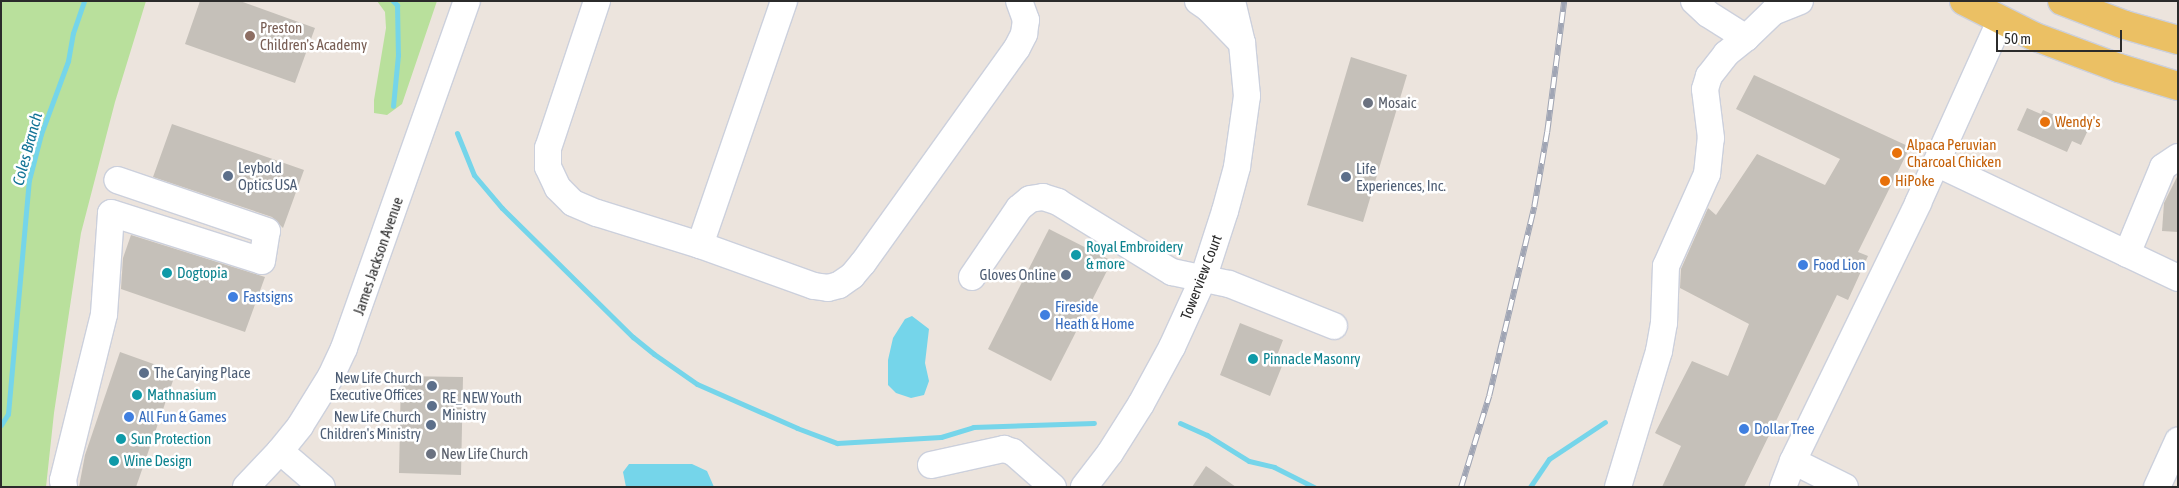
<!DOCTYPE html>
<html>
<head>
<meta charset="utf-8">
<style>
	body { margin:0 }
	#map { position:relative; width:2179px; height:488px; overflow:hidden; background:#ece4dd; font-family:"Asap Condensed",sans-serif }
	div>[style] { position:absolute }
	.green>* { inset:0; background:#b9e09c }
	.water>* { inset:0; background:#75d5ea }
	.stream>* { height:5px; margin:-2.5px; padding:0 2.5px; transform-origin:2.5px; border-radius:2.5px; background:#75d5ea }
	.building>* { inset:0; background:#c5c0b9 }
	.roads { filter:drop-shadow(1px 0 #ccd0dc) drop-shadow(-1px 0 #ccd0dc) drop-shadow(0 1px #ccd0dc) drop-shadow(0 -1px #ccd0dc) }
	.minor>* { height:26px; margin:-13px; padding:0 13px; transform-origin:13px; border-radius:13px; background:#fff }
	.major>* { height:28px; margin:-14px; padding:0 14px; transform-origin:14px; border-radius:14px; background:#ebc064 }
	.rail>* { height:5.5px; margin-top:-2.75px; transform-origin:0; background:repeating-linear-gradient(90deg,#fff 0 11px,#a0a5b4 0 22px); box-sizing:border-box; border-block:1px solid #a0a5b4 }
	.dots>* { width:14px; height:14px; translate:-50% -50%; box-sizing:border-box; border:2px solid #fff; border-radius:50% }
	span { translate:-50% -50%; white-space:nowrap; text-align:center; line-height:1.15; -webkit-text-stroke:5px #fff; paint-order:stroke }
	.education-label { font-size:15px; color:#785e54 }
	.left { translate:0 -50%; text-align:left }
	.worship-label { font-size:15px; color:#5b616d }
	.food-label { font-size:15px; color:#c56008 }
	.service-label { font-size:15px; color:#4e5e75 }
	.right { translate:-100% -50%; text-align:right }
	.culture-label { font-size:15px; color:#0d838f }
	.street-label { font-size:15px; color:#2b2b2b }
	.shop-label { font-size:15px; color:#366cbe }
	.water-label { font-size:16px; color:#137496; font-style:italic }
	.frame { position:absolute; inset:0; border:2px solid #2b2b2b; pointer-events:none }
	.scale { position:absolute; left:1996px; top:30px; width:126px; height:22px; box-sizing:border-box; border:2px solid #2b2b2b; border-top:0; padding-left:6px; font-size:15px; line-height:18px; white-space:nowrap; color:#2b2b2b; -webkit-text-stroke:4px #fff; paint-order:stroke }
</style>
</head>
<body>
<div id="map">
	<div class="green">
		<div style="clip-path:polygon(1px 1px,146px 1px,115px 102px,81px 233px,54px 413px,46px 487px,1px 487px)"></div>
		<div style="clip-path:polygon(377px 1px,437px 1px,402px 104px,387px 115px,374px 113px,374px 100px,386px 28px,385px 12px)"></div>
	</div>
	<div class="water">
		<div style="clip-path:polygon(912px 316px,929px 329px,925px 363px,929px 381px,924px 395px,911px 398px,896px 393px,888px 385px,888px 360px,893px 338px,905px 319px)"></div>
		<div style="clip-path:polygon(629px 464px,692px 464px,707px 471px,714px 487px,626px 487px,623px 472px)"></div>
	</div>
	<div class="stream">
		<div style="left:393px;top:1px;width:6px;rotate:45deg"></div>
		<div style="left:397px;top:5px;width:50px;rotate:88.9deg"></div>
		<div style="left:398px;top:55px;width:51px;rotate:95.6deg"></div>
		<div style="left:457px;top:133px;width:45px;rotate:68deg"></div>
		<div style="left:474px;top:175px;width:43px;rotate:49.7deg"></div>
		<div style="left:502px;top:208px;width:184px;rotate:44.6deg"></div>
		<div style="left:633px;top:337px;width:27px;rotate:39deg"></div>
		<div style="left:654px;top:354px;width:52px;rotate:34.9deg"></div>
		<div style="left:697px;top:384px;width:109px;rotate:23.7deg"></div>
		<div style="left:797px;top:428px;width:43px;rotate:20.6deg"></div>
		<div style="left:837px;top:443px;width:104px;rotate:-3.3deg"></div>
		<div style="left:941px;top:437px;width:34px;rotate:-17deg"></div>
		<div style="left:973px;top:427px;width:121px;rotate:-1.9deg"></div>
		<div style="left:1180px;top:423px;width:30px;rotate:24deg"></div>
		<div style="left:1207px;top:435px;width:49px;rotate:31.8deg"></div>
		<div style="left:1249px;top:461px;width:26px;rotate:13deg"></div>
		<div style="left:1274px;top:467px;width:45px;rotate:26.6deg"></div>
		<div style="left:1px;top:425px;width:13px;rotate:-58deg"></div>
		<div style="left:8px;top:414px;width:235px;rotate:-84.9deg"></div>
		<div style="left:29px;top:180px;width:48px;rotate:-75.4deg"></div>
		<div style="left:41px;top:134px;width:78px;rotate:-69.7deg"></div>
		<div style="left:68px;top:61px;width:28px;rotate:-80deg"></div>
		<div style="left:73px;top:33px;width:34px;rotate:-71deg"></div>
		<div style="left:1530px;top:487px;width:34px;rotate:-56deg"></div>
		<div style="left:1549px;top:459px;width:67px;rotate:-33.5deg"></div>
	</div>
	<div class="building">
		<div style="clip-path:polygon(200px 1px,240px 1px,315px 28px,295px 83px,185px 44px)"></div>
		<div style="clip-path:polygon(1351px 57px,1407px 75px,1363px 222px,1307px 205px)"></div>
		<div style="clip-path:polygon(1754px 75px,1910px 147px,1858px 252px,1868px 256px,1848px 300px,1837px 295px,1744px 487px,1662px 487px,1681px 446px,1655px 433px,1692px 361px,1728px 376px,1749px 324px,1680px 288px,1681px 269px,1708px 208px,1716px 215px,1757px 154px,1825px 185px,1840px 159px,1736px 109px)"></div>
		<div style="clip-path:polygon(2027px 108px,2041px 114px,2043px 110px,2088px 130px,2081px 145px,2072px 141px,2067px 152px,2017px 130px)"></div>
		<div style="clip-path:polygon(172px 124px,304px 170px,283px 228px,272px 217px,153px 177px)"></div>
		<div style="clip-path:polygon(2178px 175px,2178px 232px,2162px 231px,2164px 203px)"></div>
		<div style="clip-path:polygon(1049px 229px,1112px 261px,1051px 381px,988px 349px)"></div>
		<div style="clip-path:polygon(131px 235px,265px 277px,245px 332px,121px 289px,123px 258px)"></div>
		<div style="clip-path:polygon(1240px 323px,1283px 340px,1276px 358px,1284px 361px,1270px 396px,1220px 375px)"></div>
		<div style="clip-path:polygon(120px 352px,176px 372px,136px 487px,79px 487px,85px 455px)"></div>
		<div style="clip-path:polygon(401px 376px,463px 377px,461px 475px,399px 473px)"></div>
		<div style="clip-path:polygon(1206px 466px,1236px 487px,1192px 487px)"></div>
	</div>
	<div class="roads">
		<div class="minor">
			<div style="left:597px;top:1px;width:155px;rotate:108.4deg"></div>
			<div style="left:548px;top:148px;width:19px;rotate:90deg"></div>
			<div style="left:548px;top:167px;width:23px;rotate:65deg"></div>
			<div style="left:558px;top:188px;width:21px;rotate:45deg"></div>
			<div style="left:573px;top:203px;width:26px;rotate:23deg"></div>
			<div style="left:597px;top:213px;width:108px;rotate:17.3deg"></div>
			<div style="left:700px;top:245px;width:121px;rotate:19.8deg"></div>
			<div style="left:814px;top:286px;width:14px;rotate:8deg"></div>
			<div style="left:828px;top:288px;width:11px;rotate:-15deg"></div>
			<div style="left:839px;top:285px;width:16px;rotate:-35deg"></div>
			<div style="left:852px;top:276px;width:17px;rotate:-50deg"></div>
			<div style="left:863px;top:263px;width:264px;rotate:-54.4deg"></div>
			<div style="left:1017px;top:48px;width:16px;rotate:-63deg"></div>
			<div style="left:1024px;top:34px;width:14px;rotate:-82deg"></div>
			<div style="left:1026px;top:20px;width:20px;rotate:-110deg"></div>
			<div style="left:1198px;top:1px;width:12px;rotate:35deg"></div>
			<div style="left:1208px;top:8px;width:49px;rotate:45.8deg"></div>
			<div style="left:1694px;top:1px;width:19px;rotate:43deg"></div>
			<div style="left:1708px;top:14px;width:45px;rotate:32.3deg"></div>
			<div style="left:1936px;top:163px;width:268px;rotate:25.4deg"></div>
			<div style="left:700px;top:245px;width:258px;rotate:-71deg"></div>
			<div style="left:2127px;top:254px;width:94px;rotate:-67.5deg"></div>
			<div style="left:2163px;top:167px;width:18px;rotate:-34deg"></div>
			<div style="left:972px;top:277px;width:83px;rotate:-55.7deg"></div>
			<div style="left:1019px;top:208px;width:14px;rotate:-39deg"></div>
			<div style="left:1030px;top:199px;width:13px;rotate:-9deg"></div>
			<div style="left:1043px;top:197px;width:16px;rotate:18deg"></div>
			<div style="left:1058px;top:202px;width:134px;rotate:31.6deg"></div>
			<div style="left:1172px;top:272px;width:58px;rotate:11.9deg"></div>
			<div style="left:1229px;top:284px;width:113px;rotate:21.8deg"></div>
			<div style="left:280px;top:451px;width:55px;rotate:40.6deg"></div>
			<div style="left:1793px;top:461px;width:58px;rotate:26.6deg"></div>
			<div style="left:931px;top:465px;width:75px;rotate:-12.4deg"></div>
			<div style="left:1004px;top:449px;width:9px;rotate:18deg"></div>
			<div style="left:1013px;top:452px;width:53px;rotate:41.2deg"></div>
			<div style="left:64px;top:487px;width:7px;rotate:-98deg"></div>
			<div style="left:63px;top:480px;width:171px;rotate:-76.1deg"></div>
			<div style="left:104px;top:314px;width:101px;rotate:-86deg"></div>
			<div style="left:111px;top:213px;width:158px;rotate:17.6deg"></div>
			<div style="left:262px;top:261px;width:30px;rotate:-81deg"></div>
			<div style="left:267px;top:231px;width:158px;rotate:-161.2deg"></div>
			<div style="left:246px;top:487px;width:50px;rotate:-46.6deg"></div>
			<div style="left:280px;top:451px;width:32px;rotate:-51deg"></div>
			<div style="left:300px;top:426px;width:59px;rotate:-58.2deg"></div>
			<div style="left:331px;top:376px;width:31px;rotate:-65deg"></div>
			<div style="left:344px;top:348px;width:368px;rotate:-70.5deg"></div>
			<div style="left:1084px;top:487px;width:43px;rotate:-52.6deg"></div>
			<div style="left:1110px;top:453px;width:58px;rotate:-57.7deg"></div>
			<div style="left:1141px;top:404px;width:65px;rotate:-61.5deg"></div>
			<div style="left:1172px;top:347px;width:75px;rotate:-65.5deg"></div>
			<div style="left:1203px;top:279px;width:71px;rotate:-72.1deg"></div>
			<div style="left:1225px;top:211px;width:46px;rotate:-74.7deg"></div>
			<div style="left:1237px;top:167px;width:72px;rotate:-82deg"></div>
			<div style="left:1247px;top:96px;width:53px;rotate:-95.4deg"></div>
			<div style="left:1242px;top:43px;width:43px;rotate:-103.4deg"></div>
			<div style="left:1618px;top:487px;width:142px;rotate:-73.2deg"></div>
			<div style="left:1659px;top:351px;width:28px;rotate:-80deg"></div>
			<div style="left:1664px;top:323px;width:57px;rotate:-88deg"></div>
			<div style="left:1666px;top:266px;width:101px;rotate:-66deg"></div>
			<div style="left:1707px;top:174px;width:36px;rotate:-84deg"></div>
			<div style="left:1711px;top:138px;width:49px;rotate:-97deg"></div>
			<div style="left:1705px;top:89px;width:14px;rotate:-73deg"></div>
			<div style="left:1709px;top:76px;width:28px;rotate:-52deg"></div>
			<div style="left:1726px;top:54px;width:26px;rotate:-39deg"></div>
			<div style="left:1746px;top:38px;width:37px;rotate:-44deg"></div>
			<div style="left:1773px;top:12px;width:29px;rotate:-22deg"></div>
			<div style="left:1783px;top:487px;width:28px;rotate:-69deg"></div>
			<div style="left:1793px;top:461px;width:287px;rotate:-64.1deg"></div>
			<div style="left:1918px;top:203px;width:200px;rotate:-65.7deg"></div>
			<div style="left:2157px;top:487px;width:51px;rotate:-65.5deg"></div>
		</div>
		<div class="major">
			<div style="left:1964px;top:1px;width:77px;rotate:26.9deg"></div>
			<div style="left:2033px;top:36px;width:92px;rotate:20.4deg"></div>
			<div style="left:2119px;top:68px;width:62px;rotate:17deg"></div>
			<div style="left:2062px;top:1px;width:67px;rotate:20.9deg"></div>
			<div style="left:2125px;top:25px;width:55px;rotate:15.8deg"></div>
		</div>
	</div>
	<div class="rail">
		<div style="left:1461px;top:487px;width:95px;rotate:-72.9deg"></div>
		<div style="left:1489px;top:396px;width:194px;rotate:-76.6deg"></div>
		<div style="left:1534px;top:207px;width:76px;rotate:-80.2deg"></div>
		<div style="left:1547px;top:132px;width:132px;rotate:-82.6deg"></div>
	</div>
	<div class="dots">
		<div style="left:250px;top:36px;background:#8d6e63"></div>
		<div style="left:1368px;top:103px;background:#6b7280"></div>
		<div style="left:2045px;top:122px;background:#e8710a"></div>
		<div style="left:1897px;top:153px;background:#e8710a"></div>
		<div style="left:228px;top:176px;background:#5c6f8a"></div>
		<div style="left:1346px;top:177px;background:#5c6f8a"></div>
		<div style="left:1885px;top:181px;background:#e8710a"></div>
		<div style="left:1076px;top:255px;background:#0f9aa8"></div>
		<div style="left:1803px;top:265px;background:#3f7fe0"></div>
		<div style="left:167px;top:273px;background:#0f9aa8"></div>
		<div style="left:1066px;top:275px;background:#5c6f8a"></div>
		<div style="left:233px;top:297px;background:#3f7fe0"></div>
		<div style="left:1045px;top:315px;background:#3f7fe0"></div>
		<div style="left:1253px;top:359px;background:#0f9aa8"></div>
		<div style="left:144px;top:373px;background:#5c6f8a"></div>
		<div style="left:432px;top:386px;background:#5c6f8a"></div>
		<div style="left:137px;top:395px;background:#0f9aa8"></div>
		<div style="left:432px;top:406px;background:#5c6f8a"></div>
		<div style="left:129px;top:417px;background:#3f7fe0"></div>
		<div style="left:431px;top:425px;background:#5c6f8a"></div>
		<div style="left:1744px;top:429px;background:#3f7fe0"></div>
		<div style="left:121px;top:439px;background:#0f9aa8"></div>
		<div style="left:431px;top:454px;background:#6b7280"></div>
		<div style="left:114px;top:461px;background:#0f9aa8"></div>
	</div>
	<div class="education-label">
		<span class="left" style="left:260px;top:36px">Preston<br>Children's Academy</span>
	</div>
	<div class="worship-label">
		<span class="left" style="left:1378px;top:103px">Mosaic</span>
		<span class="left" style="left:441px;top:454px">New Life Church</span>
	</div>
	<div class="food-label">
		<span class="left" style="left:2055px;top:122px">Wendy's</span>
		<span class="left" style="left:1907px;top:153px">Alpaca Peruvian<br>Charcoal Chicken</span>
		<span class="left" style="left:1895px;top:181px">HiPoke</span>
	</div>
	<div class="service-label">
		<span class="left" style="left:238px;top:176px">Leybold<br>Optics USA</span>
		<span class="left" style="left:1356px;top:177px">Life<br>Experiences, Inc.</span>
		<span class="right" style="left:1056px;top:275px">Gloves Online</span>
		<span class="left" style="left:154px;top:373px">The Carying Place</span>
		<span class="right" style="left:422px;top:386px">New Life Church<br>Executive Offices</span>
		<span class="left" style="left:442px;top:406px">RE_NEW Youth<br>Ministry</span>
		<span class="right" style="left:421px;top:425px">New Life Church<br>Children's Ministry</span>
	</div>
	<div class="culture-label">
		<span class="left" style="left:1086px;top:255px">Royal Embroidery<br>&amp; more</span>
		<span class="left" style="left:177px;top:273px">Dogtopia</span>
		<span class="left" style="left:1263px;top:359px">Pinnacle Masonry</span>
		<span class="left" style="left:147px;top:395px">Mathnasium</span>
		<span class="left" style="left:131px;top:439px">Sun Protection</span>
		<span class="left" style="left:124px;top:461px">Wine Design</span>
	</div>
	<div class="street-label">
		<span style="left:378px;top:256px;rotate:-71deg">James Jackson Avenue</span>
		<span style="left:1201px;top:277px;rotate:-69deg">Towerview Court</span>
	</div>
	<div class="shop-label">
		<span class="left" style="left:1813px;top:265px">Food Lion</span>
		<span class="left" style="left:243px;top:297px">Fastsigns</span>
		<span class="left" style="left:1055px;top:315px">Fireside<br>Heath &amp; Home</span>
		<span class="left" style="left:139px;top:417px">All Fun &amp; Games</span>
		<span class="left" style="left:1754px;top:429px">Dollar Tree</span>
	</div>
	<div class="water-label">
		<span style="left:27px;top:149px;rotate:-75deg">Coles Branch</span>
	</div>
	<div class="frame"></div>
	<div class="scale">50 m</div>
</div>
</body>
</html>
